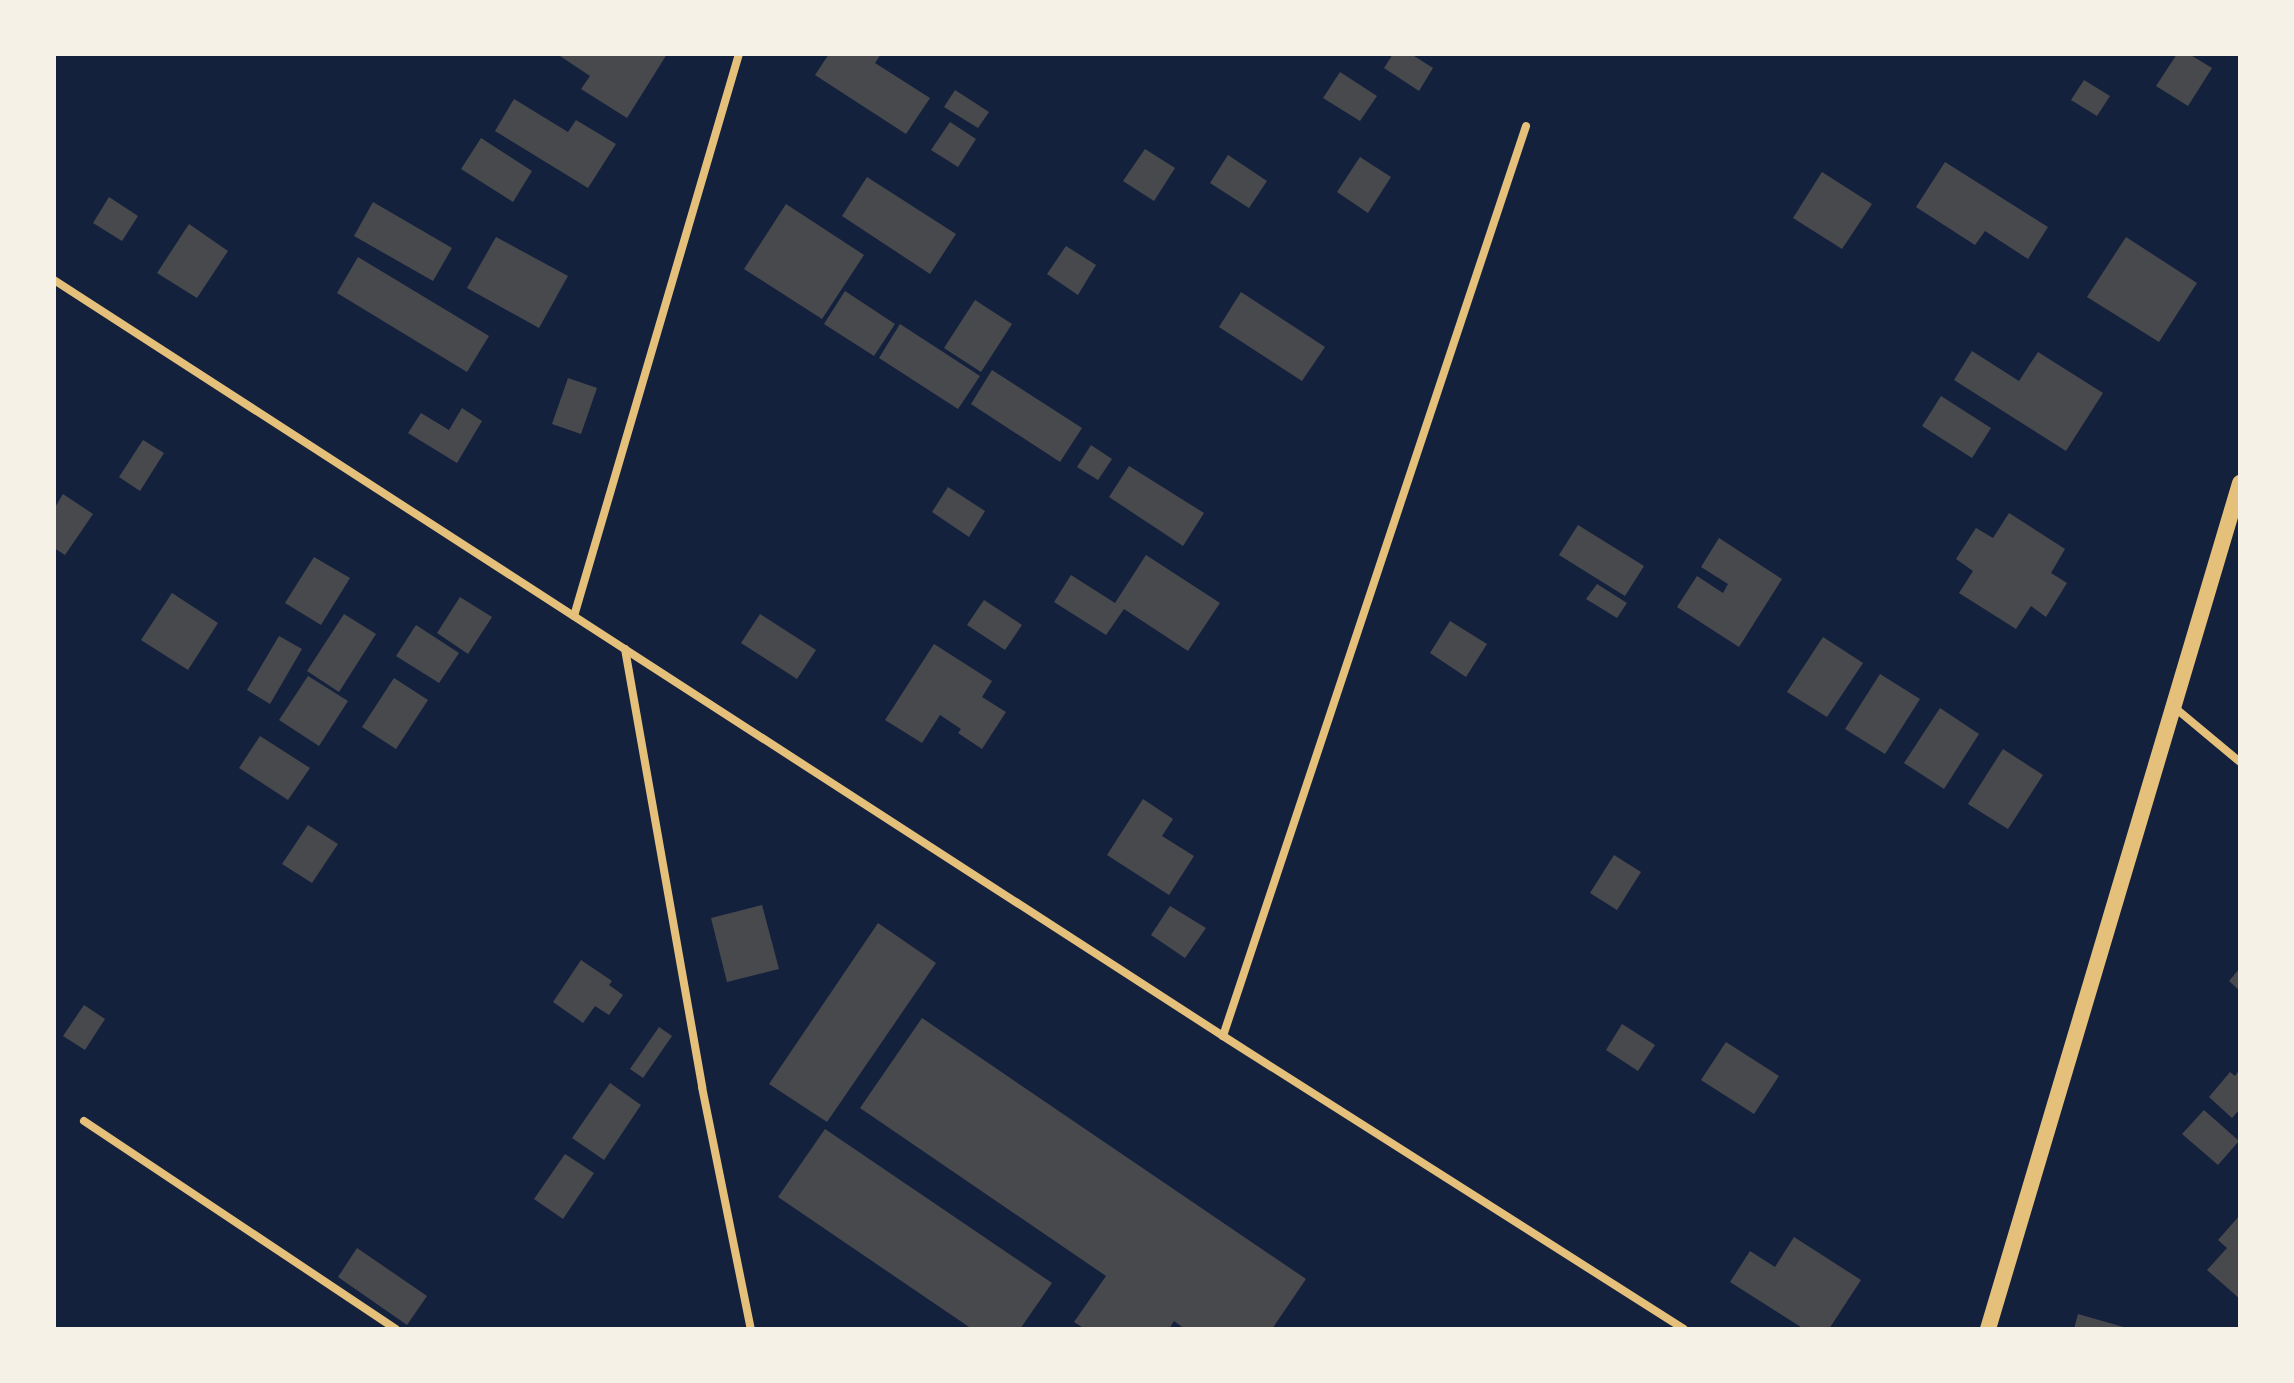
<!DOCTYPE html>
<html>
<head>
<meta charset="utf-8">
<style>
	body { margin:0 }
	#map { position:relative; width:2294px; height:1383px; overflow:hidden; background:#14213d; font-family:Mulish,sans-serif }
	div>[style] { position:absolute }
	.building>* { inset:0; background:#48494c }
	.minor>* { height:8px; margin:-4px; padding:0 4px; transform-origin:4px; border-radius:4px; background:#e5c07b }
	.secondary>* { height:16px; margin:-8px; padding:0 8px; transform-origin:8px; border-radius:8px; background:#e5c07b }
	span { translate:-50% -50%; white-space:nowrap; text-align:center; line-height:1.15; -webkit-text-stroke:6px #f6f1e7; paint-order:stroke }
	.frame { position:absolute; inset:0; border:56px solid #f6f1e7; pointer-events:none }
</style>
</head>
<body>
<div id="map">
	<div class="building">
		<div style="clip-path:polygon(557px 54px,667px 54px,627px 118px,581px 89px,590px 76px)"></div>
		<div style="clip-path:polygon(829px 54px,881px 54px,875px 63px,930px 98px,906px 134px,815px 75px)"></div>
		<div style="clip-path:polygon(1393px 54px,1411px 54px,1433px 68px,1419px 91px,1384px 68px)"></div>
		<div style="clip-path:polygon(2177px 54px,2189px 54px,2212px 68px,2188px 106px,2156px 86px)"></div>
		<div style="clip-path:polygon(1340px 72px,1377px 96px,1360px 121px,1323px 98px)"></div>
		<div style="clip-path:polygon(2084px 80px,2110px 96px,2097px 116px,2071px 100px)"></div>
		<div style="clip-path:polygon(955px 90px,989px 112px,978px 128px,944px 107px)"></div>
		<div style="clip-path:polygon(514px 99px,568px 132px,576px 120px,616px 144px,588px 188px,495px 131px)"></div>
		<div style="clip-path:polygon(950px 122px,976px 139px,958px 167px,931px 150px)"></div>
		<div style="clip-path:polygon(481px 138px,532px 171px,513px 202px,461px 169px)"></div>
		<div style="clip-path:polygon(1145px 149px,1175px 168px,1154px 201px,1123px 181px)"></div>
		<div style="clip-path:polygon(1228px 155px,1267px 181px,1249px 208px,1210px 183px)"></div>
		<div style="clip-path:polygon(1360px 157px,1391px 177px,1368px 213px,1337px 192px)"></div>
		<div style="clip-path:polygon(1945px 162px,2048px 227px,2028px 259px,1985px 231px,1975px 245px,1916px 207px)"></div>
		<div style="clip-path:polygon(1822px 172px,1872px 204px,1842px 249px,1793px 218px)"></div>
		<div style="clip-path:polygon(867px 177px,956px 234px,930px 274px,842px 216px)"></div>
		<div style="clip-path:polygon(109px 197px,138px 216px,122px 241px,93px 223px)"></div>
		<div style="clip-path:polygon(373px 202px,452px 248px,433px 281px,354px 236px)"></div>
		<div style="clip-path:polygon(786px 204px,864px 255px,822px 319px,744px 269px)"></div>
		<div style="clip-path:polygon(189px 224px,228px 251px,197px 298px,157px 273px)"></div>
		<div style="clip-path:polygon(496px 237px,568px 276px,539px 328px,467px 288px)"></div>
		<div style="clip-path:polygon(2126px 237px,2197px 283px,2159px 342px,2087px 297px)"></div>
		<div style="clip-path:polygon(1066px 246px,1096px 265px,1078px 295px,1047px 274px)"></div>
		<div style="clip-path:polygon(358px 257px,489px 336px,467px 372px,337px 293px)"></div>
		<div style="clip-path:polygon(845px 291px,895px 324px,874px 356px,824px 324px)"></div>
		<div style="clip-path:polygon(1241px 292px,1325px 347px,1302px 381px,1219px 327px)"></div>
		<div style="clip-path:polygon(975px 300px,1012px 324px,981px 372px,944px 348px)"></div>
		<div style="clip-path:polygon(900px 324px,980px 376px,958px 409px,879px 358px)"></div>
		<div style="clip-path:polygon(1972px 351px,2019px 381px,2038px 352px,2103px 393px,2066px 451px,1954px 380px)"></div>
		<div style="clip-path:polygon(992px 370px,1082px 428px,1060px 462px,971px 404px)"></div>
		<div style="clip-path:polygon(568px 378px,597px 388px,581px 434px,552px 424px)"></div>
		<div style="clip-path:polygon(1941px 396px,1991px 428px,1972px 458px,1922px 426px)"></div>
		<div style="clip-path:polygon(462px 408px,482px 421px,457px 463px,408px 433px,421px 413px,449px 430px)"></div>
		<div style="clip-path:polygon(143px 440px,164px 453px,140px 491px,119px 477px)"></div>
		<div style="clip-path:polygon(1091px 445px,1112px 459px,1098px 480px,1077px 467px)"></div>
		<div style="clip-path:polygon(1129px 466px,1204px 513px,1183px 546px,1109px 497px)"></div>
		<div style="clip-path:polygon(948px 487px,985px 511px,969px 537px,932px 512px)"></div>
		<div style="clip-path:polygon(63px 494px,93px 514px,65px 555px,54px 548px,54px 509px)"></div>
		<div style="clip-path:polygon(2009px 513px,2065px 549px,2051px 573px,2067px 583px,2046px 617px,2031px 606px,2016px 629px,1959px 593px,1973px 571px,1956px 559px,1976px 528px,1993px 538px)"></div>
		<div style="clip-path:polygon(1578px 525px,1644px 566px,1625px 596px,1559px 555px)"></div>
		<div style="clip-path:polygon(1719px 538px,1782px 579px,1739px 647px,1677px 607px,1697px 576px,1723px 593px,1728px 584px,1701px 567px)"></div>
		<div style="clip-path:polygon(1146px 555px,1220px 603px,1188px 651px,1124px 609px,1106px 635px,1054px 602px,1071px 575px,1115px 603px)"></div>
		<div style="clip-path:polygon(314px 557px,350px 578px,321px 625px,285px 603px)"></div>
		<div style="clip-path:polygon(1597px 584px,1627px 603px,1617px 618px,1586px 599px)"></div>
		<div style="clip-path:polygon(172px 593px,218px 623px,188px 670px,141px 640px)"></div>
		<div style="clip-path:polygon(460px 597px,492px 617px,468px 654px,437px 633px)"></div>
		<div style="clip-path:polygon(984px 600px,1022px 625px,1005px 650px,967px 625px)"></div>
		<div style="clip-path:polygon(344px 614px,376px 634px,339px 692px,307px 671px)"></div>
		<div style="clip-path:polygon(760px 614px,816px 650px,797px 679px,741px 643px)"></div>
		<div style="clip-path:polygon(1450px 621px,1487px 644px,1466px 677px,1430px 653px)"></div>
		<div style="clip-path:polygon(416px 625px,459px 653px,439px 683px,396px 656px)"></div>
		<div style="clip-path:polygon(279px 636px,302px 649px,270px 704px,247px 690px)"></div>
		<div style="clip-path:polygon(1823px 637px,1863px 663px,1827px 717px,1787px 692px)"></div>
		<div style="clip-path:polygon(934px 644px,992px 681px,982px 697px,1006px 712px,982px 749px,958px 733px,961px 729px,940px 715px,922px 743px,885px 720px)"></div>
		<div style="clip-path:polygon(1880px 674px,1920px 699px,1885px 754px,1845px 729px)"></div>
		<div style="clip-path:polygon(308px 676px,348px 701px,319px 746px,279px 720px)"></div>
		<div style="clip-path:polygon(394px 678px,428px 700px,396px 749px,362px 727px)"></div>
		<div style="clip-path:polygon(1940px 708px,1979px 734px,1944px 789px,1904px 763px)"></div>
		<div style="clip-path:polygon(260px 736px,310px 768px,288px 800px,239px 768px)"></div>
		<div style="clip-path:polygon(2003px 749px,2043px 775px,2008px 829px,1968px 804px)"></div>
		<div style="clip-path:polygon(1143px 799px,1173px 819px,1162px 836px,1194px 856px,1169px 895px,1107px 855px)"></div>
		<div style="clip-path:polygon(308px 825px,338px 844px,312px 883px,282px 864px)"></div>
		<div style="clip-path:polygon(1614px 855px,1641px 872px,1617px 910px,1590px 893px)"></div>
		<div style="clip-path:polygon(762px 905px,779px 969px,727px 982px,711px 918px)"></div>
		<div style="clip-path:polygon(1170px 906px,1206px 928px,1185px 958px,1151px 935px)"></div>
		<div style="clip-path:polygon(878px 923px,936px 963px,827px 1122px,769px 1084px)"></div>
		<div style="clip-path:polygon(581px 960px,612px 981px,609px 985px,623px 995px,609px 1015px,595px 1006px,583px 1023px,553px 1002px)"></div>
		<div style="clip-path:polygon(2240px 968px,2240px 991px,2229px 981px)"></div>
		<div style="clip-path:polygon(84px 1005px,105px 1019px,85px 1050px,63px 1036px)"></div>
		<div style="clip-path:polygon(922px 1018px,1306px 1279px,1272px 1329px,1185px 1329px,1174px 1321px,1169px 1329px,1085px 1329px,1074px 1322px,1106px 1276px,860px 1108px)"></div>
		<div style="clip-path:polygon(1622px 1024px,1655px 1045px,1638px 1071px,1606px 1050px)"></div>
		<div style="clip-path:polygon(659px 1027px,672px 1036px,643px 1078px,630px 1069px)"></div>
		<div style="clip-path:polygon(1726px 1042px,1779px 1076px,1754px 1114px,1701px 1080px)"></div>
		<div style="clip-path:polygon(2240px 1069px,2240px 1109px,2232px 1118px,2209px 1097px,2230px 1072px,2235px 1076px)"></div>
		<div style="clip-path:polygon(610px 1083px,641px 1105px,604px 1160px,572px 1138px)"></div>
		<div style="clip-path:polygon(2204px 1110px,2239px 1141px,2218px 1165px,2182px 1134px)"></div>
		<div style="clip-path:polygon(825px 1129px,1052px 1283px,1020px 1329px,972px 1329px,778px 1197px)"></div>
		<div style="clip-path:polygon(565px 1154px,594px 1173px,563px 1219px,534px 1199px)"></div>
		<div style="clip-path:polygon(2240px 1215px,2240px 1299px,2207px 1270px,2227px 1248px,2218px 1240px)"></div>
		<div style="clip-path:polygon(1794px 1237px,1861px 1280px,1829px 1329px,1804px 1329px,1730px 1282px,1750px 1251px,1775px 1267px)"></div>
		<div style="clip-path:polygon(357px 1248px,427px 1296px,407px 1325px,338px 1277px)"></div>
		<div style="clip-path:polygon(2078px 1314px,2127px 1328px,2127px 1329px,2074px 1329px)"></div>
	</div>
	<div class="minor">
		<div style="left:54px;top:280px;width:1392px;rotate:32.89deg"></div>
		<div style="left:1223px;top:1036px;width:546px;rotate:32.44deg"></div>
		<div style="left:574px;top:616px;width:586px;rotate:-73.64deg"></div>
		<div style="left:625px;top:649px;width:445px;rotate:80deg"></div>
		<div style="left:702px;top:1087px;width:247px;rotate:78.6deg"></div>
		<div style="left:2174px;top:707px;width:86px;rotate:39.8deg"></div>
		<div style="left:1223px;top:1036px;width:959px;rotate:-71.58deg"></div>
		<div style="left:84px;top:1121px;width:375px;rotate:33.7deg"></div>
	</div>
	<div class="secondary">
		<div style="left:1988px;top:1329px;width:883px;rotate:-73.41deg"></div>
	</div>
	<div class="frame"></div>
</div>
</body>
</html>
